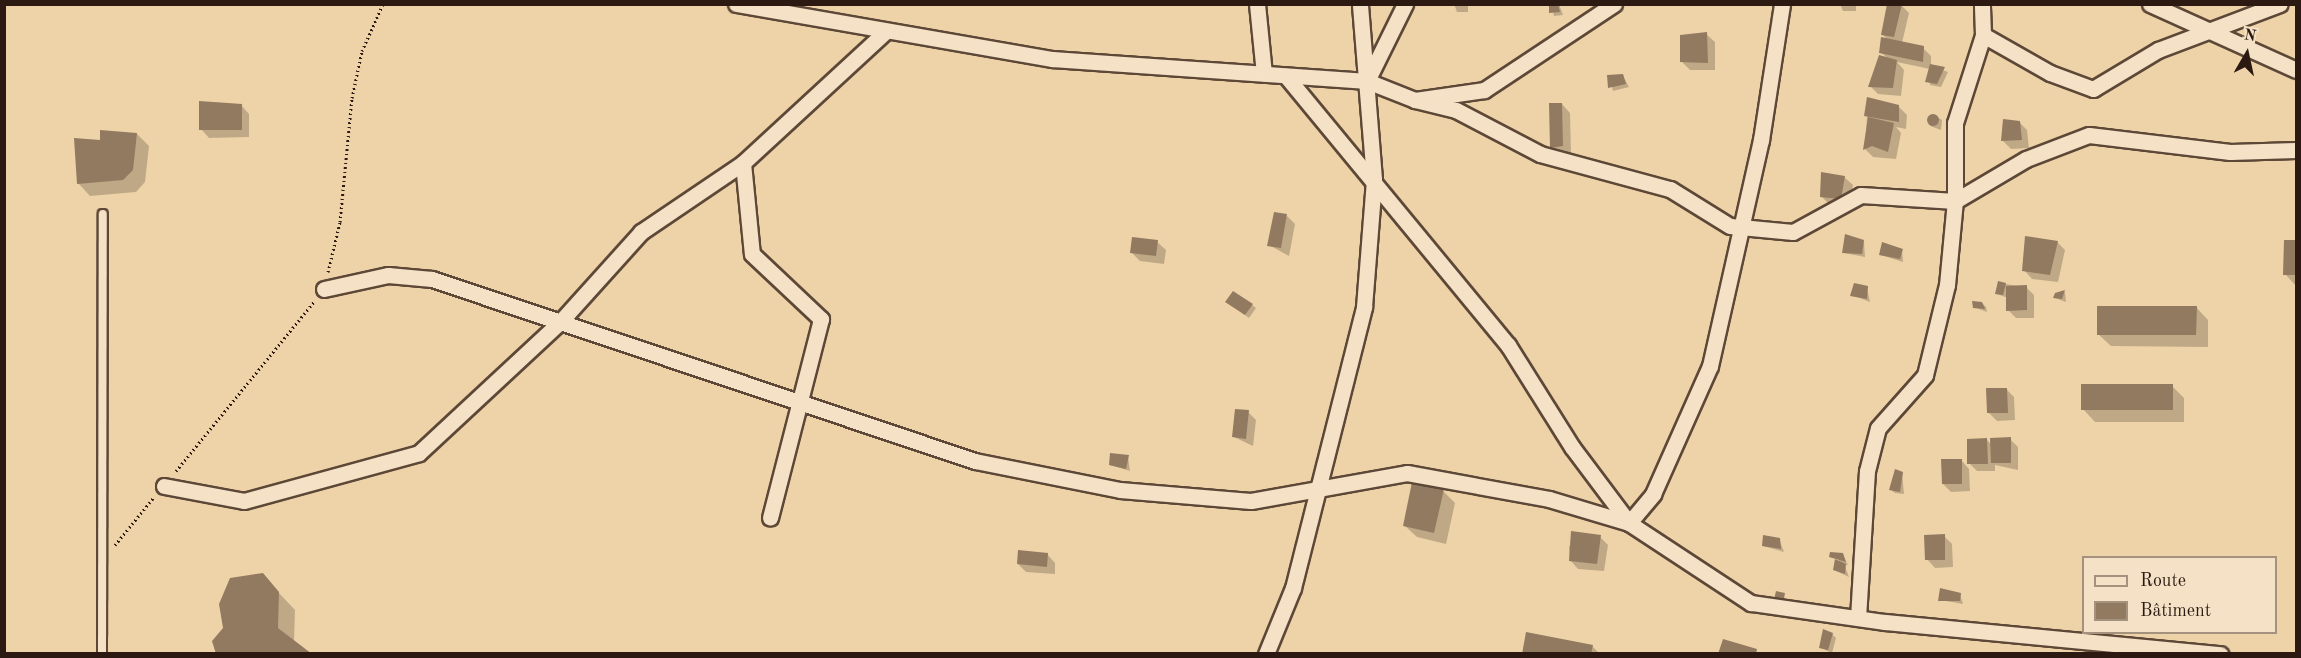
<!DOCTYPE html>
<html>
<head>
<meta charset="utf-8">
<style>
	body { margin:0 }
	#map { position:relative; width:2301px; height:658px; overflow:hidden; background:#efd3a8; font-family:"Old Standard TT",serif }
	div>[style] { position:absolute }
	.shadow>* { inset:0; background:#0003 }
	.building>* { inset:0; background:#917a60 }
	.round { border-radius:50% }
	.path>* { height:3px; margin-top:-1.5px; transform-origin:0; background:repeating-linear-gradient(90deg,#2c1a12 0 1.5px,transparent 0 4.5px) }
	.roads { filter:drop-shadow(2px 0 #5d4838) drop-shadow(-2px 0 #5d4838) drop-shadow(0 2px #5d4838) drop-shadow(0 -2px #5d4838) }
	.service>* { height:8px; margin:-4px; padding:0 4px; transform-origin:4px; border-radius:4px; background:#f5e2c6 }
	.minor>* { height:15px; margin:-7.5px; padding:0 7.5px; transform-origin:7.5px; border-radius:7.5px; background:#f5e2c6 }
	span { translate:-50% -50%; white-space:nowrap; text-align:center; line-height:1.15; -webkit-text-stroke:4.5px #f5e2c6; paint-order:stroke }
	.frame { position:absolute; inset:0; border:6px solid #2c1a12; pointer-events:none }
	.legend { position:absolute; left:2082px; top:556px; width:195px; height:78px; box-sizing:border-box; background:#f5e2c6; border:2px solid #a5927e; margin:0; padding:8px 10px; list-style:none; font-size:18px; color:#2c1a12 }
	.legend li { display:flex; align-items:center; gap:12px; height:30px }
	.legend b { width:30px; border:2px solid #a5927e }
	.north { position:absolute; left:2217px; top:24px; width:60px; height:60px; -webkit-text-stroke:4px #f5e2c6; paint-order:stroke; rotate:9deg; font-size:16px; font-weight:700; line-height:24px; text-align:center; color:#2c1a12 }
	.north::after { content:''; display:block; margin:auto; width:21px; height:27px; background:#2c1a12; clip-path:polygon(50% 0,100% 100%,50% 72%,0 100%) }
</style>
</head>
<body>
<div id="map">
	<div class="shadow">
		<div style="clip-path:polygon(1454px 4px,1468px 4px,1468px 12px,1457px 12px)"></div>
		<div style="clip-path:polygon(1551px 4px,1559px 4px,1563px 15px,1554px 16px)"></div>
		<div style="clip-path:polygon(1840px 4px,1856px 4px,1856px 11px,1843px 11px)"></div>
		<div style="clip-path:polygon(1901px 5px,1909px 13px,1902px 43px,1923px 48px,1931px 56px,1931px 66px,1948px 72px,1941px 87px,1930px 85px,1930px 69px,1897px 62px,1904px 70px,1901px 96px,1878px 94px,1870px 86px,1872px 76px,1877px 77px,1888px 59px,1881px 52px,1888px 40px,1883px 35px)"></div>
		<div style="clip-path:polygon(1706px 34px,1715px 42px,1715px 70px,1690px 70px,1681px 61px)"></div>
		<div style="clip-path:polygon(1609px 76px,1623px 76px,1629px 87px,1613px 91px)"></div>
		<div style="clip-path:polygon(1868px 99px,1898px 106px,1907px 115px,1906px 129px,1896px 127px,1901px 133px,1896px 159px,1873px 157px,1865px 149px)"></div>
		<div style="clip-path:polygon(1562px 104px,1570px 113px,1571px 154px,1560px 155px,1552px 147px)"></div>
		<div style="clip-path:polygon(241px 105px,249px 114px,249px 137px,209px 138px,201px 129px)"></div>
		<div style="clip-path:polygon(1932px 114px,1942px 120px,1941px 130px,1930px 126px)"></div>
		<div style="clip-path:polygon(2019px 122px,2027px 130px,2029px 148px,2011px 149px,2003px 141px)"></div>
		<div style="clip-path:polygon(137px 134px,149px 146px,145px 182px,136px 192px,90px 196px,78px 183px,102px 142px)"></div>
		<div style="clip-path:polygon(1844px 177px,1853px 185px,1848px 206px,1830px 205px,1822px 197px)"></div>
		<div style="clip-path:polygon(1287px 216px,1295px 224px,1289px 256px,1269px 245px)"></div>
		<div style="clip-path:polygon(1157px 242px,1166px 250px,1164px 264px,1140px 261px,1132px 253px)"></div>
		<div style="clip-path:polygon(1864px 242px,1865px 257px,1844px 253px)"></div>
		<div style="clip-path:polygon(2057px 242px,2065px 250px,2058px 282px,2032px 279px,2024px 270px)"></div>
		<div style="clip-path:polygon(2285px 242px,2296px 242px,2296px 286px,2285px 274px)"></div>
		<div style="clip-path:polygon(1902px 250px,1903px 262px,1881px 255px)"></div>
		<div style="clip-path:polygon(2005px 284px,2026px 287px,2034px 295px,2034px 318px,2016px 318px,2008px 310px,2008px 298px,1997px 294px)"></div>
		<div style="clip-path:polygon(1867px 288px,1870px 302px,1852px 295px)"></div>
		<div style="clip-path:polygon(2065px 292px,2066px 302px,2055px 298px)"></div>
		<div style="clip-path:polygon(1982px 303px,1986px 307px,1987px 312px,1974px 307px)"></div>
		<div style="clip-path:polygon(1231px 305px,1252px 305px,1256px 308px,1249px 318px)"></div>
		<div style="clip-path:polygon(2196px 307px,2208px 320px,2208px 347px,2111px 346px,2098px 334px)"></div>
		<div style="clip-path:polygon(2172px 386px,2184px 398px,2184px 422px,2095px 422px,2083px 409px)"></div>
		<div style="clip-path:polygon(2006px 389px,2014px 397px,2015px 420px,1997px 421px,1989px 413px)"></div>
		<div style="clip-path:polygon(1248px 412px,1256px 420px,1253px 446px,1234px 437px)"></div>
		<div style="clip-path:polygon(2010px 439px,2018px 447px,2018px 470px,1995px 465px,1995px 471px,1977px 471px,1969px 463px,1987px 440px,1992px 445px)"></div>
		<div style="clip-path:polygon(1128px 457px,1130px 471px,1110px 465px)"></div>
		<div style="clip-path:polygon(1961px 460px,1969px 469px,1970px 491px,1951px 492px,1943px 484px)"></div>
		<div style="clip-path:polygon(1902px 473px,1904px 494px,1895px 493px,1891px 490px)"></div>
		<div style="clip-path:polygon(1443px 491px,1455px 503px,1446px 544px,1417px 537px,1404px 525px)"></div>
		<div style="clip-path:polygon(1944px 536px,1952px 544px,1953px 567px,1935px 568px,1927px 559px)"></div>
		<div style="clip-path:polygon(1600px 537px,1608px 545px,1604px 571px,1578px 569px,1570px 560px,1569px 546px)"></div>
		<div style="clip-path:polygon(1779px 539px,1784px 552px,1763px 546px)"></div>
		<div style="clip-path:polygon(1047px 554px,1055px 563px,1055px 574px,1026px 572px,1018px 564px)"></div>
		<div style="clip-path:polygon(1842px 554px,1848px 565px,1844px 564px,1849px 577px,1834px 570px)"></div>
		<div style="clip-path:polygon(262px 575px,295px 610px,294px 641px,218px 654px)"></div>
		<div style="clip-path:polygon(1960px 594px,1963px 604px,1940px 600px)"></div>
		<div style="clip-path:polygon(1832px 634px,1836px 638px,1832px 653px,1821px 648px)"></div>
		<div style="clip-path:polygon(1592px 646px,1600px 654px,1524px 654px)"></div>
	</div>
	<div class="building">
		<div style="clip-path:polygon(1549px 4px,1558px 4px,1560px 12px,1549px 13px)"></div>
		<div style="clip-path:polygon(1887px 4px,1902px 4px,1894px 37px,1881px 35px)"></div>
		<div style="clip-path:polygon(1707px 32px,1708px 63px,1680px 62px,1680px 35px)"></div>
		<div style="clip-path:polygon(1881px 37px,1924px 46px,1923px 62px,1879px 53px)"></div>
		<div style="clip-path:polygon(1879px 55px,1897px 60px,1893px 88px,1868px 87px)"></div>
		<div style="clip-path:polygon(1930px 64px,1945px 67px,1937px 84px,1925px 82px)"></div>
		<div style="clip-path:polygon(1623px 74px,1626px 84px,1608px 88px,1607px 75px)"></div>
		<div style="clip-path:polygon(1867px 97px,1899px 105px,1899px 122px,1864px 116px)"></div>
		<div style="clip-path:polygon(199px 101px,242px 104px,242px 130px,199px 130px)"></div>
		<div style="clip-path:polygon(1549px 103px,1562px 103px,1563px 146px,1550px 148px)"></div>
		<div class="round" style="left:1927px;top:114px;width:12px;height:12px"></div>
		<div style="clip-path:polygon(1868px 117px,1894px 123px,1888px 152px,1872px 146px,1863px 150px)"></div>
		<div style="clip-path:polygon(2003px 119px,2020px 121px,2022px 140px,2001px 141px)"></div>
		<div style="clip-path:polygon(100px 130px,137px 133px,133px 170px,123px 180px,77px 184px,74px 138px,100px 140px)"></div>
		<div style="clip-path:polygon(1821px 172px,1845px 176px,1841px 199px,1820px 197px)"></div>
		<div style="clip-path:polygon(1274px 212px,1287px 214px,1281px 248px,1267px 246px)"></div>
		<div style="clip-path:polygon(1845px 234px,1864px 240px,1862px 254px,1842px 253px)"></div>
		<div style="clip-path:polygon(2025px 236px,2058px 241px,2050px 275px,2022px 271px)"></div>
		<div style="clip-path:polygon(1132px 237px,1158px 240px,1156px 256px,1130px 253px)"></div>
		<div style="clip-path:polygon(2284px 240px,2296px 240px,2296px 275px,2283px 275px)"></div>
		<div style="clip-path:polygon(1882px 242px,1903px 249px,1900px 259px,1879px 255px)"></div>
		<div style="clip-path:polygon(1998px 281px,2006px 283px,2003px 295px,1995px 294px)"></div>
		<div style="clip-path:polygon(1854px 283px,1868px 286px,1867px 299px,1850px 296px)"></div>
		<div style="clip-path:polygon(2027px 285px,2027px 310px,2006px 311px,2006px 286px)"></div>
		<div style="clip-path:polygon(2065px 290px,2062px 299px,2053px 298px,2055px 293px)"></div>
		<div style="clip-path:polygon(1233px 291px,1253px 304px,1245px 315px,1225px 302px)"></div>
		<div style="clip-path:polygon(1972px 301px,1982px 302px,1985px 309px,1973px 308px)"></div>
		<div style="clip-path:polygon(2097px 306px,2197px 306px,2196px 335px,2097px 335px)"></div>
		<div style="clip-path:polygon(2081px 384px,2173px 384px,2173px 410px,2081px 410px)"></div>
		<div style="clip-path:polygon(1986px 388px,2007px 388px,2008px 413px,1987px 413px)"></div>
		<div style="clip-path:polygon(1235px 409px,1249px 410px,1246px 439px,1232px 437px)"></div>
		<div style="clip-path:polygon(2011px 437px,2011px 463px,1991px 463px,1990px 438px)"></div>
		<div style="clip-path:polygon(1987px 438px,1988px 464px,1967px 464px,1967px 439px)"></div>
		<div style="clip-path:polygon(1110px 453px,1129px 455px,1126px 469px,1109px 465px)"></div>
		<div style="clip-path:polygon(1941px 459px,1962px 459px,1962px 484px,1942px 484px)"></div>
		<div style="clip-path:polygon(1895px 469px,1903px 472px,1900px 492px,1889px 490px)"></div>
		<div style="clip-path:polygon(1412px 482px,1444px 489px,1434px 533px,1403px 526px)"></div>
		<div style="clip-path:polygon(1571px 531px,1601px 535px,1597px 564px,1569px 561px)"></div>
		<div style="clip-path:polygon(1945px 534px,1945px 560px,1925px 560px,1924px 535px)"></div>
		<div style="clip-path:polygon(1763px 535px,1780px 538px,1781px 549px,1762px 546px)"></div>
		<div style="clip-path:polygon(1018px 550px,1048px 553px,1047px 567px,1017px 564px)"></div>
		<div style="clip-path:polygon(1830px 552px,1843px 553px,1846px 562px,1829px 557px)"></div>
		<div style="clip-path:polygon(1835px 559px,1846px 564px,1845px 574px,1833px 570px)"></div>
		<div style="clip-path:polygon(263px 573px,279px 592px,278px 628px,312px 654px,216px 654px,212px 641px,223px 628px,219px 604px,230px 578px)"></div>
		<div style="clip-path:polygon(1940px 588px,1961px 593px,1960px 601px,1938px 601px)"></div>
		<div style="clip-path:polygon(1776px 591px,1785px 593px,1783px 604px,1774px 600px)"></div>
		<div style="clip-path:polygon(1823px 629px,1833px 633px,1828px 650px,1819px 648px)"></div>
		<div style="clip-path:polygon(1526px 632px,1593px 645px,1591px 654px,1522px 654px)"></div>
		<div style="clip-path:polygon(1723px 639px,1757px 649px,1756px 654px,1718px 654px)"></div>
	</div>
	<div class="path">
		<div style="left:328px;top:272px;width:51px;rotate:-76.5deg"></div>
		<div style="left:340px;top:222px;width:125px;rotate:-84.5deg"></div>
		<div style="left:352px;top:98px;width:48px;rotate:-78deg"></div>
		<div style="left:362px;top:51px;width:51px;rotate:-65.9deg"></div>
		<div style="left:176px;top:471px;width:218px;rotate:-50.8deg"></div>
		<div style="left:115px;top:545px;width:62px;rotate:-50.9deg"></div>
	</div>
	<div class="roads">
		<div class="service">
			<div style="left:102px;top:654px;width:440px;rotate:-89.9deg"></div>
		</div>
		<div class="minor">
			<div style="left:736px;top:4px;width:321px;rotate:9.9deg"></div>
			<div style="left:1052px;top:59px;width:316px;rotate:4deg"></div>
			<div style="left:1367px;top:81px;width:52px;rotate:21.6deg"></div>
			<div style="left:1415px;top:100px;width:70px;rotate:-8.2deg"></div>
			<div style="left:1484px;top:90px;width:156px;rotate:-33.5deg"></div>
			<div style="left:1257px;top:4px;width:70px;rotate:84.3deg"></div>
			<div style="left:2150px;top:4px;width:160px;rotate:24.3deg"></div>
			<div style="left:1983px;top:35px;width:77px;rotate:29.6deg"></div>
			<div style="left:2050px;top:73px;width:46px;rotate:20.4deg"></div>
			<div style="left:2093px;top:89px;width:76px;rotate:-31deg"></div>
			<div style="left:2158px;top:50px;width:130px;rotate:-20.7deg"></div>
			<div style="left:1286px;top:76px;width:349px;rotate:50.5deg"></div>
			<div style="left:1508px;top:345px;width:120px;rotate:57.9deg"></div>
			<div style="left:1572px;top:447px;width:95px;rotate:53.1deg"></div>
			<div style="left:1629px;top:523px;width:38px;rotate:-50deg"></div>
			<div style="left:1653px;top:494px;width:140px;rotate:-66deg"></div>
			<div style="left:1710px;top:366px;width:232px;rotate:-77.3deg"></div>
			<div style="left:1761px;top:140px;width:138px;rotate:-81.2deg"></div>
			<div style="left:1368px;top:79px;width:84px;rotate:-63.7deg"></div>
			<div style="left:1415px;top:100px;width:42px;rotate:13.7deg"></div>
			<div style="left:1456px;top:110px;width:95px;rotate:27.6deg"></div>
			<div style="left:1540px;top:154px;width:135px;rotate:15.1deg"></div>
			<div style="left:1670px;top:189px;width:70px;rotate:31.7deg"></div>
			<div style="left:1730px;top:226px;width:63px;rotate:5.4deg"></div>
			<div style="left:1793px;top:232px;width:77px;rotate:-28.6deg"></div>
			<div style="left:1861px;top:195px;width:94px;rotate:3.7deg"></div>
			<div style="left:1955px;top:201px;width:82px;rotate:-30.6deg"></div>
			<div style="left:2026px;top:159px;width:67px;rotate:-20.9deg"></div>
			<div style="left:2089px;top:135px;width:142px;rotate:6.9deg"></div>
			<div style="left:2230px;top:152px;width:66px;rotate:-1.7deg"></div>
			<div style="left:743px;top:163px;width:91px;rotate:84.4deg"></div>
			<div style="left:752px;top:254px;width:95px;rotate:43.3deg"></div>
			<div style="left:821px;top:319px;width:205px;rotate:104.4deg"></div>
			<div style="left:324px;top:289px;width:66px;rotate:-12.3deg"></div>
			<div style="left:388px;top:275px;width:44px;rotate:5.2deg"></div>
			<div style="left:432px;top:279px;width:573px;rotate:18.53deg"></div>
			<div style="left:975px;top:461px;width:148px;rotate:11.3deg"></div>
			<div style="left:1120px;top:490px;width:131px;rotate:4.8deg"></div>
			<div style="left:1251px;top:501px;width:158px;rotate:-10.2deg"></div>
			<div style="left:1407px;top:473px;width:144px;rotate:10.4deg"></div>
			<div style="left:1549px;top:499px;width:84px;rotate:16.7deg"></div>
			<div style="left:1629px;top:523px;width:146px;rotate:33.3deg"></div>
			<div style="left:1751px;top:603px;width:135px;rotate:8.1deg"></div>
			<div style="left:1885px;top:622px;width:337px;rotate:5.5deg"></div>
			<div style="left:164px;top:486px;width:81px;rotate:10.6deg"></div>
			<div style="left:244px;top:501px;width:181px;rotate:-15.3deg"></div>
			<div style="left:419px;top:453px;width:194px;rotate:-42.9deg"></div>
			<div style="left:561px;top:321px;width:120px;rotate:-48deg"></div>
			<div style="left:641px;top:232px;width:123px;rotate:-34.1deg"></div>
			<div style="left:743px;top:163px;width:192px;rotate:-42.7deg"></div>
			<div style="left:1858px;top:618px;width:147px;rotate:-86.5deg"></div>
			<div style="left:1867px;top:471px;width:44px;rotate:-75.7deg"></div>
			<div style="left:1878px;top:428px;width:71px;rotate:-48.4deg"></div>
			<div style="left:1925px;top:375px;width:93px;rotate:-76.3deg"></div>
			<div style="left:1947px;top:285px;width:84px;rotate:-84.6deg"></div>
			<div style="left:1955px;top:201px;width:78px;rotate:-90deg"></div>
			<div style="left:1955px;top:123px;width:92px;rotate:-72.3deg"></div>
			<div style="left:1983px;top:35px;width:31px;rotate:-92deg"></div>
			<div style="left:1266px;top:654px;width:71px;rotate:-67.8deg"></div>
			<div style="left:1293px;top:588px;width:290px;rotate:-75.8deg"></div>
			<div style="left:1364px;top:307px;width:128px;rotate:-85.5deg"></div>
			<div style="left:1374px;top:179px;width:176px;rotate:-94.6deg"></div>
		</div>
	</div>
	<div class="frame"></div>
	<ul class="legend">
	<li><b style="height:8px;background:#f5e2c6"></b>Route</li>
	<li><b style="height:16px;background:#917a60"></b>Bâtiment</li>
	</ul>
	<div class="north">N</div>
</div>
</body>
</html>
